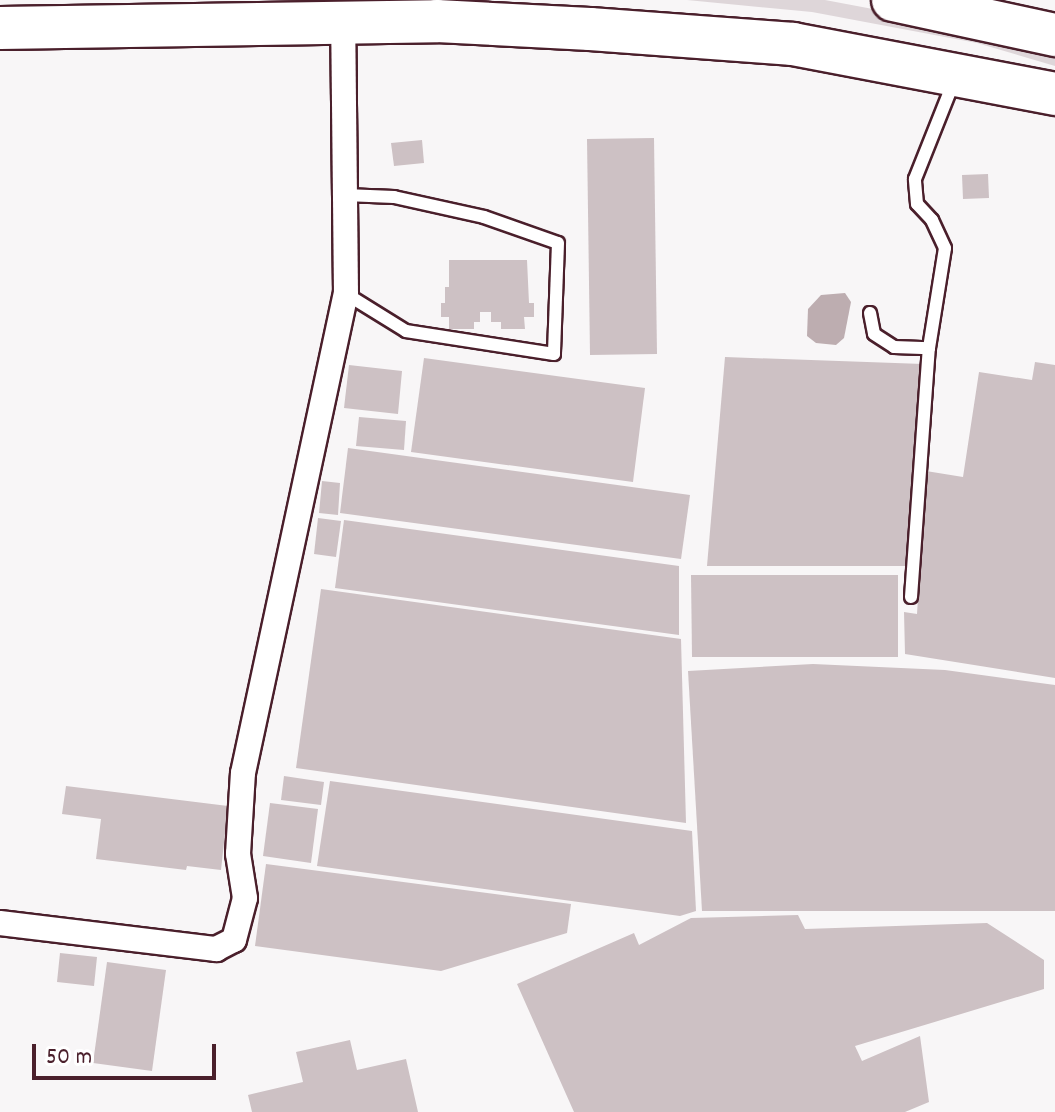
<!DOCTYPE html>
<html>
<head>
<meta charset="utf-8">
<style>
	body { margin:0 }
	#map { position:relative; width:1055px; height:1112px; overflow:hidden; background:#f8f6f7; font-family:Dekko,sans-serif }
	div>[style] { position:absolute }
	.green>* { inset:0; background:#ded6d9 }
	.water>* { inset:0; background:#bdadb0 }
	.building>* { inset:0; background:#cdc1c4 }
	.roads { filter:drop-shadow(2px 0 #4a1f2b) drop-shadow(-2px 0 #4a1f2b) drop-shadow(0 2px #4a1f2b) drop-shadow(0 -2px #4a1f2b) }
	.service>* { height:12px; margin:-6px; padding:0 6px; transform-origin:6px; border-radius:6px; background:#fff }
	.minor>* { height:24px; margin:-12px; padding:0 12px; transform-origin:12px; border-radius:12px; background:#fff }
	.trunk>* { height:42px; margin:-21px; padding:0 21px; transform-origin:21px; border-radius:21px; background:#fff }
	span { translate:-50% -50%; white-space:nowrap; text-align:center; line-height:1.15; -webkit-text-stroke:7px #fff; paint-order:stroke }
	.scale { position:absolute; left:32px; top:1044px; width:184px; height:36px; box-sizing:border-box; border:4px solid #4a1f2b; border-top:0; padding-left:10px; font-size:24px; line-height:28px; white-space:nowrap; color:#4a1f2b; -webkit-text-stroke:6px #fff; paint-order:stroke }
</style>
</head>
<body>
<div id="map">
	<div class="green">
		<div style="clip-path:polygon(687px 0,825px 0,979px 29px,1055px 52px,1055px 66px,977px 43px,812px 12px)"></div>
	</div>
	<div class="water">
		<div style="clip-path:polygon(845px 293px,851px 302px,844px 338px,836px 345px,816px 343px,807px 336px,808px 309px,821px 295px)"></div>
	</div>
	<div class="building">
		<div style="clip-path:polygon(654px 138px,657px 354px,590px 355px,587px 139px)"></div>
		<div style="clip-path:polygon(422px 140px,424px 163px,394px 166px,391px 143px)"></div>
		<div style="clip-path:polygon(988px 174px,989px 198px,963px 199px,962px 175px)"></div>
		<div style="clip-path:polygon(449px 260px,527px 260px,529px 303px,534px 303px,534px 317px,524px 317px,525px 329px,501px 329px,501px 322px,491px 322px,491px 312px,480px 312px,480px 322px,474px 322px,474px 329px,449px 329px,449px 317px,441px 317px,441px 303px,445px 303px,445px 287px,449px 287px)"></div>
		<div style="clip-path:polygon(725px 357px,923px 364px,908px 566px,707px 566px)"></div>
		<div style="clip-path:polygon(424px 358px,645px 388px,633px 482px,411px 452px)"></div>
		<div style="clip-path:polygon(1035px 362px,1055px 365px,1055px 678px,905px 654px,904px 612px,917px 614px,926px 471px,963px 477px,979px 372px,1032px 380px)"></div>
		<div style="clip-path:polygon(349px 365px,402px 371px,398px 414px,344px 408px)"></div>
		<div style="clip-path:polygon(359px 417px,406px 421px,404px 450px,356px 446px)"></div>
		<div style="clip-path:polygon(348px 448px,690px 495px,681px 559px,340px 513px)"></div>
		<div style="clip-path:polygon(322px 481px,340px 483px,338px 515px,319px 513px)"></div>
		<div style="clip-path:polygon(318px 518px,341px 521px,336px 557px,314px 554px)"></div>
		<div style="clip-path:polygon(344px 520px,679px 566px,679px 635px,335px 588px)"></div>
		<div style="clip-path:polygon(691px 575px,898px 575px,898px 657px,692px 657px)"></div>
		<div style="clip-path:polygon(321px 589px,681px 639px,686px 823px,296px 768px)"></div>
		<div style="clip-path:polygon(813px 664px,945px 670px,1055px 685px,1055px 911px,702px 911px,688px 671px)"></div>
		<div style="clip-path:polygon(284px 776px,324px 782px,321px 805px,281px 800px)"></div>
		<div style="clip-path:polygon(330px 781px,692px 831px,696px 911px,680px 916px,317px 866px)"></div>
		<div style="clip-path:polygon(66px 786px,228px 806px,221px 870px,187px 866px,186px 870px,96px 859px,101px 819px,62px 814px)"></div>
		<div style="clip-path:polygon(270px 803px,318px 809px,311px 863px,263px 856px)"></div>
		<div style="clip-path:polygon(266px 864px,571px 904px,567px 933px,441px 971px,255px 946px)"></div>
		<div style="clip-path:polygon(798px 915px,805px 929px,987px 923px,1044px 960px,1044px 989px,855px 1046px,862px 1061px,920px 1036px,929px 1102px,905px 1112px,574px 1112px,517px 984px,634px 933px,639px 945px,691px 918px)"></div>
		<div style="clip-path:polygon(60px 953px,97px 957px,94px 986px,57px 982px)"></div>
		<div style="clip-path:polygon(107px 962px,166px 970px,152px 1071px,93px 1063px)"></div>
		<div style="clip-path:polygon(350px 1040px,357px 1070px,406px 1059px,418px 1112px,252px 1112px,248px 1095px,303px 1082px,296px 1052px)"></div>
	</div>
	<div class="roads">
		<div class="service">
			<div style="left:345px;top:195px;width:49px;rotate:2.3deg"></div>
			<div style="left:394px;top:197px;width:92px;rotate:12.5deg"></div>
			<div style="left:484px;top:217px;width:78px;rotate:19.4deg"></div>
			<div style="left:558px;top:243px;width:111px;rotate:92.1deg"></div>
			<div style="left:554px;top:354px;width:150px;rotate:-171.2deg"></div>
			<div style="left:406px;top:331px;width:70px;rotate:-148.3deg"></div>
			<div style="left:870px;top:313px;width:21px;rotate:79deg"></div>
			<div style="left:874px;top:334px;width:24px;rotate:33deg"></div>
			<div style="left:894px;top:347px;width:35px;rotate:2deg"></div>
			<div style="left:911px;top:597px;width:250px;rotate:-85.9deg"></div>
			<div style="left:929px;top:348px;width:101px;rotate:-80.9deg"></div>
			<div style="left:945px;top:248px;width:31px;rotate:-115deg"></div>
			<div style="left:932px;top:220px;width:22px;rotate:-133deg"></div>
			<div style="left:917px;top:204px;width:25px;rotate:-95deg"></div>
			<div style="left:915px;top:179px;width:105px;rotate:-68.3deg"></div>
		</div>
		<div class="minor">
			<div style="left:0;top:923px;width:218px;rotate:6.9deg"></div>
			<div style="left:216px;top:949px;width:20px;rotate:-27deg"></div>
			<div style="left:234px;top:940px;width:43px;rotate:-75.3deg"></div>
			<div style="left:245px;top:898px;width:45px;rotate:-99deg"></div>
			<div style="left:238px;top:854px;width:81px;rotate:-86.5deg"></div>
			<div style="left:243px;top:773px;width:490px;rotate:-77.9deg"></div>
			<div style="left:346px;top:294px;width:270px;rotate:-90.6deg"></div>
		</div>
		<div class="trunk">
			<div style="left:893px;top:0;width:166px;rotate:12.2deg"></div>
			<div style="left:0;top:28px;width:437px;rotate:-0.9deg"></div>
			<div style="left:437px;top:21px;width:153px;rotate:3deg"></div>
			<div style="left:590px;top:29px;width:204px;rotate:4.2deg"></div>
			<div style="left:793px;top:44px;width:267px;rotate:10.8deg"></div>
		</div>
	</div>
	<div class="scale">50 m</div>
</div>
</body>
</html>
